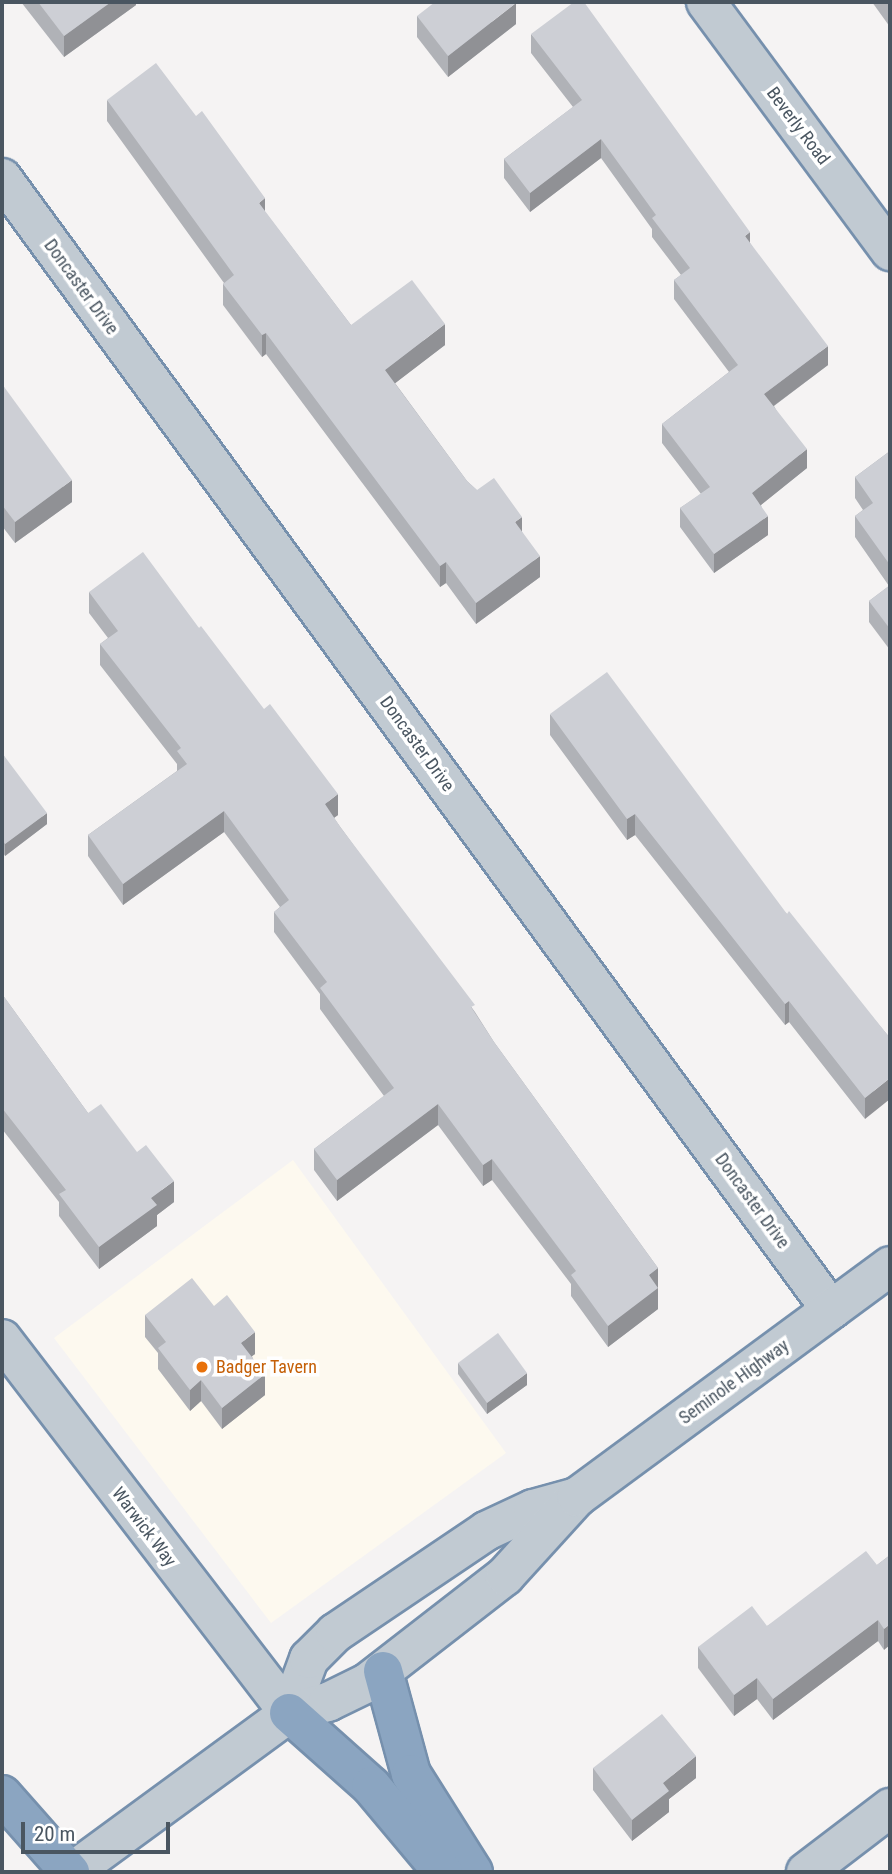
<!DOCTYPE html>
<html>
<head>
<meta charset="utf-8">
<style>
	body { margin:0 }
	#map { position:relative; width:892px; height:1874px; overflow:hidden; background:#f5f3f3; font-family:"Roboto Condensed",sans-serif }
	div>[style] { position:absolute }
	.commercial>* { inset:0; background:#fdf9ef }
	.roads { filter:drop-shadow(2px 0 #7690ad) drop-shadow(-2px 0 #7690ad) drop-shadow(0 2px #7690ad) drop-shadow(0 -2px #7690ad) }
	.minor>* { height:38px; margin:-19px; padding:0 19px; transform-origin:19px; border-radius:19px; background:#c1cad2 }
	.tertiary>* { height:38px; margin:-19px; padding:0 19px; transform-origin:19px; border-radius:19px; background:#c1cad2 }
	.motorway>* { height:38px; margin:-19px; padding:0 19px; transform-origin:19px; border-radius:19px; background:#8ba5c1 }
	.wall>* { inset:0; background:#b0b2b7 }
	.shaded-wall>* { inset:0; background:#909195 }
	.building>* { inset:0; background:#cdcfd5 }
	.dots>* { width:19px; height:19px; translate:-50% -50%; box-sizing:border-box; border:4px solid #fff; border-radius:50% }
	span { translate:-50% -50%; white-space:nowrap; text-align:center; line-height:1.15; -webkit-text-stroke:7px #fff; paint-order:stroke }
	.street-label { font-size:18px; color:#4a5661 }
	.food-label { font-size:18px; color:#c56008 }
	.left { translate:0 -50%; text-align:left }
	.frame { position:absolute; inset:0; border:4px solid #4a5661; pointer-events:none }
	.scale { position:absolute; left:21px; top:1822px; width:149px; height:32px; box-sizing:border-box; border:4px solid #4a5661; border-top:0; padding-left:9px; font-size:21px; line-height:24px; white-space:nowrap; color:#4a5661; -webkit-text-stroke:5px #fff; paint-order:stroke }
</style>
</head>
<body>
<div id="map">
	<div class="commercial">
		<div style="clip-path:polygon(293px 1160px,506px 1453px,271px 1623px,54px 1338px)"></div>
	</div>
	<div class="roads">
		<div class="minor">
			<div style="left:706px;top:2px;width:310px;rotate:53.5deg"></div>
			<div style="left:2px;top:178px;width:1403px;rotate:53.78deg"></div>
			<div style="left:2px;top:1339px;width:471px;rotate:52.5deg"></div>
			<div style="left:806px;top:1872px;width:106px;rotate:-37.3deg"></div>
		</div>
		<div class="tertiary">
			<div style="left:289px;top:1713px;width:58px;rotate:-69.7deg"></div>
			<div style="left:309px;top:1659px;width:37px;rotate:-45deg"></div>
			<div style="left:335px;top:1633px;width:182px;rotate:-34deg"></div>
			<div style="left:486px;top:1531px;width:52px;rotate:-25.1deg"></div>
			<div style="left:533px;top:1509px;width:46px;rotate:-15.3deg"></div>
			<div style="left:72px;top:1872px;width:269px;rotate:-36.2deg"></div>
			<div style="left:289px;top:1713px;width:41px;rotate:-15.8deg"></div>
			<div style="left:328px;top:1702px;width:43px;rotate:-26deg"></div>
			<div style="left:367px;top:1683px;width:175px;rotate:-37.8deg"></div>
			<div style="left:505px;top:1576px;width:107px;rotate:-47.7deg"></div>
			<div style="left:577px;top:1497px;width:389px;rotate:-36.4deg"></div>
		</div>
		<div class="motorway">
			<div style="left:383px;top:1671px;width:107px;rotate:74.8deg"></div>
			<div style="left:411px;top:1774px;width:116px;rotate:57.7deg"></div>
			<div style="left:289px;top:1713px;width:110px;rotate:41.7deg"></div>
			<div style="left:371px;top:1786px;width:112px;rotate:50.1deg"></div>
			<div style="left:2px;top:1795px;width:103px;rotate:48.6deg"></div>
		</div>
	</div>
	<div class="wall">
		<div style="clip-path:polygon(21px 2px,136px 2px,136px 5px,64px 57px)"></div>
		<div style="clip-path:polygon(872px 2px,890px 2px,890px 27px)"></div>
		<div style="clip-path:polygon(417px 16px,516px 24px,448px 77px,417px 37px)"></div>
		<div style="clip-path:polygon(531px 34px,750px 243px,828px 365px,774px 406px,807px 468px,761px 505px,768px 535px,714px 573px,680px 527px,680px 508px,701px 494px,662px 443px,662px 424px,729px 372px,674px 299px,674px 280px,681px 275px,652px 237px,652px 229px,601px 158px,530px 212px,504px 178px,504px 159px,573px 107px,531px 53px)"></div>
		<div style="clip-path:polygon(107px 100px,265px 212px,351px 325px,445px 345px,395px 383px,467px 481px,522px 532px,540px 577px,476px 624px,446px 583px,440px 587px,266px 354px,262px 357px,223px 305px,223px 284px,224px 283px,107px 121px)"></div>
		<div style="clip-path:polygon(2px 384px,72px 502px,15px 543px,2px 526px)"></div>
		<div style="clip-path:polygon(890px 451px,890px 650px,869px 622px,869px 601px,889px 586px,855px 537px,855px 516px,863px 510px,855px 498px,855px 477px)"></div>
		<div style="clip-path:polygon(89px 592px,199px 628px,338px 815px,334px 818px,341px 828px,475px 1012px,494px 1042px,658px 1268px,658px 1309px,608px 1347px,571px 1296px,571px 1284px,492px 1180px,483px 1186px,438px 1125px,337px 1201px,314px 1170px,314px 1149px,384px 1096px,320px 1009px,320px 994px,274px 932px,274px 912px,280px 907px,224px 832px,123px 905px,88px 856px,88px 835px,177px 771px,177px 764px,100px 665px,100px 644px,108px 638px,89px 613px)"></div>
		<div style="clip-path:polygon(550px 714px,787px 914px,890px 1038px,865px 1119px,789px 1022px,785px 1025px,635px 835px,627px 840px,550px 735px)"></div>
		<div style="clip-path:polygon(2px 753px,47px 824px,5px 856px,2px 851px)"></div>
		<div style="clip-path:polygon(2px 994px,88px 1113px,174px 1202px,157px 1215px,157px 1226px,99px 1269px,59px 1216px,59px 1202px,2px 1129px)"></div>
		<div style="clip-path:polygon(214px 1306px,255px 1354px,252px 1356px,265px 1395px,222px 1429px,201px 1401px,190px 1411px,158px 1369px,158px 1353px,145px 1337px,145px 1315px)"></div>
		<div style="clip-path:polygon(458px 1363px,527px 1385px,487px 1414px,458px 1374px)"></div>
		<div style="clip-path:polygon(890px 1555px,884px 1650px,878px 1641px,773px 1720px,757px 1699px,734px 1716px,698px 1668px,698px 1647px,767px 1626px,877px 1565px)"></div>
		<div style="clip-path:polygon(593px 1768px,696px 1778px,669px 1799px,669px 1812px,632px 1841px,593px 1790px)"></div>
	</div>
	<div class="shaded-wall">
		<div style="clip-path:polygon(111px 2px,136px 2px,136px 5px,64px 57px,64px 36px)"></div>
		<div style="clip-path:polygon(516px 3px,516px 24px,448px 77px,448px 56px)"></div>
		<div style="clip-path:polygon(601px 139px,601px 158px,530px 212px,530px 193px)"></div>
		<div style="clip-path:polygon(265px 198px,265px 220px,259px 203px)"></div>
		<div style="clip-path:polygon(750px 232px,750px 251px,745px 236px)"></div>
		<div style="clip-path:polygon(445px 324px,445px 345px,385px 391px,385px 370px)"></div>
		<div style="clip-path:polygon(266px 333px,266px 354px,262px 357px,262px 335px)"></div>
		<div style="clip-path:polygon(828px 346px,828px 365px,764px 413px,764px 394px)"></div>
		<div style="clip-path:polygon(807px 449px,807px 468px,752px 512px,752px 493px)"></div>
		<div style="clip-path:polygon(72px 480px,72px 502px,15px 543px,15px 522px)"></div>
		<div style="clip-path:polygon(768px 516px,768px 535px,714px 573px,714px 554px)"></div>
		<div style="clip-path:polygon(522px 517px,522px 538px,515px 522px)"></div>
		<div style="clip-path:polygon(540px 556px,540px 577px,476px 624px,476px 603px)"></div>
		<div style="clip-path:polygon(446px 562px,446px 583px,440px 587px,440px 566px)"></div>
		<div style="clip-path:polygon(338px 794px,338px 815px,325px 824px,325px 804px)"></div>
		<div style="clip-path:polygon(224px 811px,224px 832px,123px 905px,123px 884px)"></div>
		<div style="clip-path:polygon(47px 813px,47px 824px,5px 856px,5px 844px)"></div>
		<div style="clip-path:polygon(635px 814px,635px 835px,627px 840px,627px 819px)"></div>
		<div style="clip-path:polygon(789px 1001px,789px 1022px,785px 1025px,785px 1004px)"></div>
		<div style="clip-path:polygon(890px 1078px,890px 1099px,865px 1119px,865px 1098px)"></div>
		<div style="clip-path:polygon(438px 1104px,438px 1125px,337px 1201px,337px 1180px)"></div>
		<div style="clip-path:polygon(492px 1159px,492px 1180px,483px 1186px,483px 1165px)"></div>
		<div style="clip-path:polygon(174px 1181px,174px 1202px,157px 1215px,157px 1226px,99px 1269px,99px 1247px,151px 1198px)"></div>
		<div style="clip-path:polygon(658px 1268px,658px 1309px,608px 1347px,608px 1326px,649px 1275px)"></div>
		<div style="clip-path:polygon(255px 1332px,255px 1354px,241px 1364px,241px 1343px)"></div>
		<div style="clip-path:polygon(527px 1373px,527px 1385px,487px 1414px,487px 1403px)"></div>
		<div style="clip-path:polygon(265px 1374px,265px 1395px,222px 1429px,222px 1408px)"></div>
		<div style="clip-path:polygon(201px 1380px,201px 1401px,190px 1411px,190px 1390px)"></div>
		<div style="clip-path:polygon(878px 1620px,878px 1641px,773px 1720px,773px 1699px)"></div>
		<div style="clip-path:polygon(890px 1624px,890px 1645px,884px 1650px,884px 1629px)"></div>
		<div style="clip-path:polygon(757px 1678px,757px 1699px,734px 1716px,734px 1695px)"></div>
		<div style="clip-path:polygon(696px 1756px,696px 1778px,669px 1799px,669px 1812px,632px 1841px,632px 1820px,663px 1783px)"></div>
	</div>
	<div class="building">
		<div style="clip-path:polygon(38px 2px,111px 2px,64px 36px)"></div>
		<div style="clip-path:polygon(435px 2px,515px 2px,516px 3px,448px 56px,417px 16px)"></div>
		<div style="clip-path:polygon(574px 2px,584px 2px,750px 232px,745px 236px,828px 346px,764px 394px,807px 449px,752px 493px,768px 516px,714px 554px,680px 508px,710px 487px,662px 424px,738px 365px,674px 280px,690px 268px,652px 218px,656px 215px,601px 139px,530px 193px,504px 159px,582px 100px,531px 34px)"></div>
		<div style="clip-path:polygon(156px 63px,196px 116px,202px 111px,265px 198px,259px 203px,351px 325px,412px 280px,445px 324px,385px 370px,467px 481px,477px 490px,494px 478px,522px 517px,515px 522px,540px 556px,476px 603px,446px 562px,440px 566px,266px 333px,262px 335px,223px 284px,234px 275px,107px 100px)"></div>
		<div style="clip-path:polygon(2px 384px,72px 480px,15px 522px,2px 505px)"></div>
		<div style="clip-path:polygon(890px 451px,890px 565px,855px 516px,873px 503px,855px 477px)"></div>
		<div style="clip-path:polygon(143px 552px,199px 628px,201px 626px,264px 709px,270px 704px,338px 794px,325px 804px,341px 828px,475px 1005px,471px 1007px,494px 1042px,658px 1268px,649px 1275px,658px 1288px,608px 1326px,571px 1275px,576px 1271px,492px 1159px,483px 1165px,438px 1104px,337px 1180px,314px 1149px,394px 1088px,320px 988px,327px 982px,274px 912px,289px 900px,224px 811px,123px 884px,88px 835px,187px 764px,177px 751px,181px 748px,100px 644px,118px 631px,89px 592px)"></div>
		<div style="clip-path:polygon(890px 585px,890px 629px,869px 601px)"></div>
		<div style="clip-path:polygon(607px 672px,787px 914px,789px 911px,890px 1038px,890px 1078px,865px 1098px,789px 1001px,785px 1004px,635px 814px,627px 819px,550px 714px)"></div>
		<div style="clip-path:polygon(2px 753px,47px 813px,5px 844px,2px 840px)"></div>
		<div style="clip-path:polygon(2px 994px,88px 1113px,101px 1104px,137px 1152px,146px 1145px,174px 1181px,151px 1198px,157px 1205px,99px 1247px,59px 1194px,66px 1190px,2px 1108px)"></div>
		<div style="clip-path:polygon(192px 1278px,214px 1306px,227px 1295px,255px 1332px,241px 1343px,265px 1374px,222px 1408px,201px 1380px,190px 1390px,158px 1348px,166px 1342px,145px 1315px)"></div>
		<div style="clip-path:polygon(498px 1333px,527px 1373px,487px 1403px,458px 1363px)"></div>
		<div style="clip-path:polygon(866px 1551px,877px 1565px,890px 1555px,890px 1624px,884px 1629px,878px 1620px,773px 1699px,757px 1678px,734px 1695px,698px 1647px,752px 1606px,767px 1626px)"></div>
		<div style="clip-path:polygon(662px 1714px,696px 1756px,663px 1783px,669px 1791px,632px 1820px,593px 1768px)"></div>
	</div>
	<div class="dots">
		<div style="left:202px;top:1367px;background:#e8710a"></div>
	</div>
	<div class="street-label">
		<span style="left:798px;top:126px;rotate:53deg">Beverly Road</span>
		<span style="left:81px;top:287px;rotate:54deg">Doncaster Drive</span>
		<span style="left:417px;top:744px;rotate:54deg">Doncaster Drive</span>
		<span style="left:752px;top:1201px;rotate:54deg">Doncaster Drive</span>
		<span style="left:734px;top:1382px;rotate:-36deg">Seminole Highway</span>
		<span style="left:144px;top:1527px;rotate:53deg">Warwick Way</span>
	</div>
	<div class="food-label">
		<span class="left" style="left:216px;top:1367px">Badger Tavern</span>
	</div>
	<div class="frame"></div>
	<div class="scale">20 m</div>
</div>
</body>
</html>
